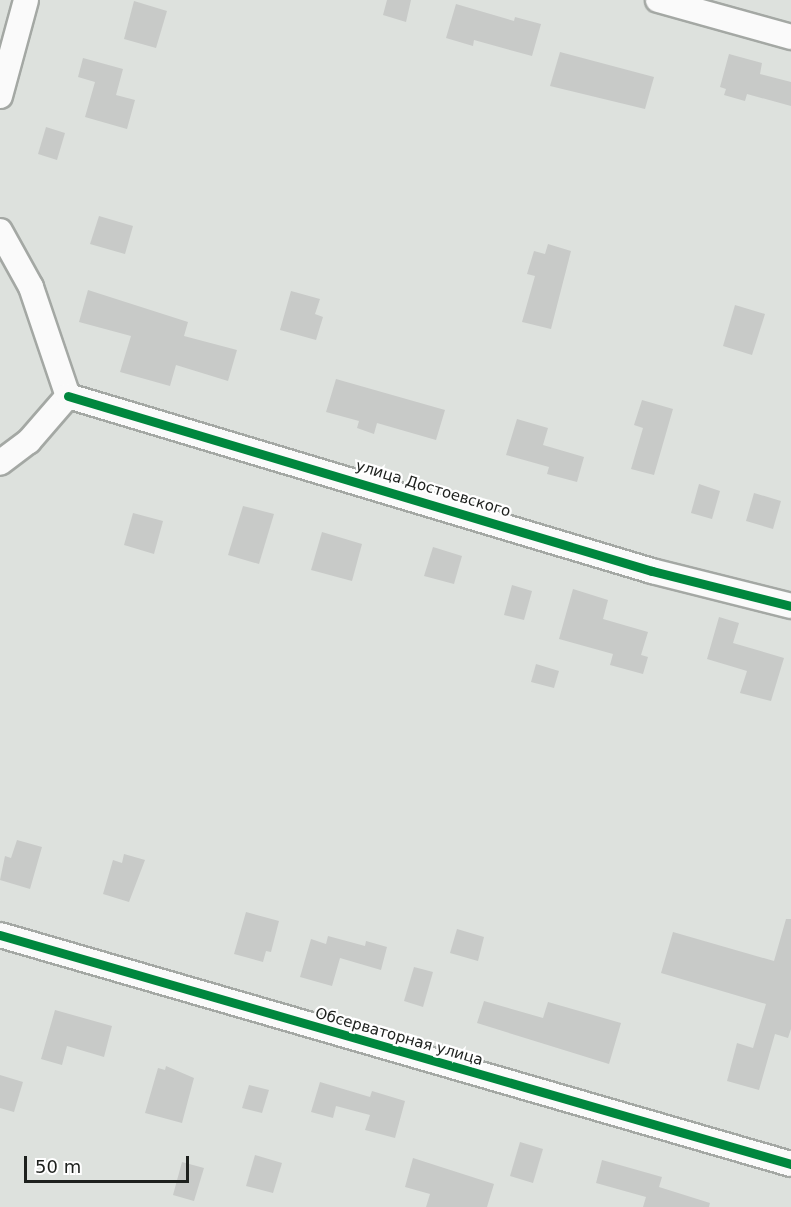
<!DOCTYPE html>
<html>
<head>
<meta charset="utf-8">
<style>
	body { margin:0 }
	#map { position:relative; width:791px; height:1207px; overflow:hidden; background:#dde1dd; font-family:"DejaVu Sans",sans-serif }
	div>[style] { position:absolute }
	.building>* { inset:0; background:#c8cac8 }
	.roads { filter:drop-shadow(2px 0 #a4a8a4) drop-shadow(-2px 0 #a4a8a4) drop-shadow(0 2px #a4a8a4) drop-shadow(0 -2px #a4a8a4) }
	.street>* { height:24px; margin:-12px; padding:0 12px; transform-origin:12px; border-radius:12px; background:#fafafa }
	.cycleway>* { height:9px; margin:-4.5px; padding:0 4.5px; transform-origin:4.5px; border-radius:4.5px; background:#00873e }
	span { translate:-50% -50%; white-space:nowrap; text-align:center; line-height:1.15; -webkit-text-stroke:4.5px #fff; paint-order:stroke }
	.street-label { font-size:15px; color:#1d201d }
	.scale { position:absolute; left:24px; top:1156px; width:165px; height:27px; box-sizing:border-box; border:3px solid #1d201d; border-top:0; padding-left:8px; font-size:18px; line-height:21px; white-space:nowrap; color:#1d201d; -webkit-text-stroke:4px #fff; paint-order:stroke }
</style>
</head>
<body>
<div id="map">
	<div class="building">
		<div style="clip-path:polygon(387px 0,411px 0,406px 22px,383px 15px)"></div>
		<div style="clip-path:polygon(134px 1px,167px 11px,156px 48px,124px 39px)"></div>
		<div style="clip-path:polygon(456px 4px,514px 21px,515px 17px,541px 24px,532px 56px,474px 40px,473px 46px,446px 38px)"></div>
		<div style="clip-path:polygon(560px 52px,654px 77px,645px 109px,550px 86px)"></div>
		<div style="clip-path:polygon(729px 54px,762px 63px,760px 74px,791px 82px,791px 106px,747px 94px,745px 101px,724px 95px,726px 89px,720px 87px)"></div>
		<div style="clip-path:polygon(83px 58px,123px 69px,116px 95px,135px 100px,127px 129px,85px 117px,95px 82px,78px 77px)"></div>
		<div style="clip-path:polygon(46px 127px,65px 133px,57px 160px,38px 154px)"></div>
		<div style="clip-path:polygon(99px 216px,133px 226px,125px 254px,90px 244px)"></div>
		<div style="clip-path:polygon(548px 244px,571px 251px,551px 329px,522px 322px,535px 276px,527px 274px,534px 251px,545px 254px)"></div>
		<div style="clip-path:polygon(88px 290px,188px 322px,184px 336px,237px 350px,228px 381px,176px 365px,170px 386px,120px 372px,131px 336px,79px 322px)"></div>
		<div style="clip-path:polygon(291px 291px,320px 299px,315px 314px,323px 317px,316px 340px,280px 330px)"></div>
		<div style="clip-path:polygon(735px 305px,765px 314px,752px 355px,723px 346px)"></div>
		<div style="clip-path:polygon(336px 379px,445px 410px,436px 440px,377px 423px,374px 434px,357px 428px,359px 421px,326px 412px)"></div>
		<div style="clip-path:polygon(642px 400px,673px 409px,654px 475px,631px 469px,643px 428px,634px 425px)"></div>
		<div style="clip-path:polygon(517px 419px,548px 428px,543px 445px,584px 457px,577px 482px,547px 474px,549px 467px,506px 455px)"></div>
		<div style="clip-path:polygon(699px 484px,720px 491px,712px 519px,691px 513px)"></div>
		<div style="clip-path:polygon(754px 493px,781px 501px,773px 529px,746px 521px)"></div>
		<div style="clip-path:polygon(243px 506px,274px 514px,259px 564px,228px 555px)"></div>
		<div style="clip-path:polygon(133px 513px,163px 521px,154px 554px,124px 545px)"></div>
		<div style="clip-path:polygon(322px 532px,362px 544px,352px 581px,311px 570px)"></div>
		<div style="clip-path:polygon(433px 547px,462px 556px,454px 584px,424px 576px)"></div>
		<div style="clip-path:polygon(512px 585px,532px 591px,524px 620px,504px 615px)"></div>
		<div style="clip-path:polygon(573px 589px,608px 600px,603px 619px,648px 632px,641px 655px,648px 657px,643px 674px,610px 665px,613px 654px,559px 639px)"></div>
		<div style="clip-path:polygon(719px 617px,739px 623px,733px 643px,784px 658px,771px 701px,740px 693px,747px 671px,707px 659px)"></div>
		<div style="clip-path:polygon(536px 664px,559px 671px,554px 688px,531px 682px)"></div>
		<div style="clip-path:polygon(17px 840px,42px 847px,30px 889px,0 880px,5px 856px,11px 858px)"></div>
		<div style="clip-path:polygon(124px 854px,145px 860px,129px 902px,103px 894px,113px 860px,122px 863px)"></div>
		<div style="clip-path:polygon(246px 912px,279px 921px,271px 952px,266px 951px,263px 962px,234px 954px)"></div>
		<div style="clip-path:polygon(786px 919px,791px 919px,791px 1029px,788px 1038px,775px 1034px,759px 1090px,727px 1081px,737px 1043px,753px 1048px,766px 1004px,661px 973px,673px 932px,774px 961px)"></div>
		<div style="clip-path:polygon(457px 929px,484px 937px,478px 961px,450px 953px)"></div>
		<div style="clip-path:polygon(328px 936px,365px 946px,366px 941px,387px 947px,381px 970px,340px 958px,332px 986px,300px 977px,311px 939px,326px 944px)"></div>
		<div style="clip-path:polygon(414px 967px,433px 972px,423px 1007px,404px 1001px)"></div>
		<div style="clip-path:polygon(484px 1001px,543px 1018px,548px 1002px,621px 1023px,609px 1064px,477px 1023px)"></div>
		<div style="clip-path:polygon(55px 1010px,112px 1026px,104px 1057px,67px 1046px,62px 1065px,41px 1059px)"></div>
		<div style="clip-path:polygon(166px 1066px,194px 1078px,182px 1123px,145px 1113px,158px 1068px,165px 1070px)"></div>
		<div style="clip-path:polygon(0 1075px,23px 1082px,14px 1112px,0 1108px)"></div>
		<div style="clip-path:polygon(320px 1082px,370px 1097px,372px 1091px,405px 1101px,395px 1138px,365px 1130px,370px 1115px,336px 1106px,333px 1118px,311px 1112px)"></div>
		<div style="clip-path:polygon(249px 1085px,269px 1090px,262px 1113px,242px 1108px)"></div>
		<div style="clip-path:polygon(520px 1142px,543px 1149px,533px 1183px,510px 1176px)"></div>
		<div style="clip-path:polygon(255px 1155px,282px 1163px,273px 1193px,246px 1186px)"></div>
		<div style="clip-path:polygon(413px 1158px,494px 1184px,487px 1207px,426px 1207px,430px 1194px,405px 1187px)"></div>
		<div style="clip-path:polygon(602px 1160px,662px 1177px,659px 1187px,710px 1203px,709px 1207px,643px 1207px,646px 1197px,596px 1183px)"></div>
		<div style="clip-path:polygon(182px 1162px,204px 1168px,194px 1201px,173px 1195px)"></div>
	</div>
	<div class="roads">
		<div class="street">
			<div style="left:658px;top:0;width:138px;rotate:15.5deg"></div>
			<div style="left:0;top:96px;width:99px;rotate:-74.8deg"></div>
			<div style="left:0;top:231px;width:64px;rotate:61deg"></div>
			<div style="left:31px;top:287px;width:115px;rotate:71.3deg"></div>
			<div style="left:68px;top:396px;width:60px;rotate:130.9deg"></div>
			<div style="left:29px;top:441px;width:36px;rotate:143deg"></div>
			<div style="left:68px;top:396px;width:610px;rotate:16.68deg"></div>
			<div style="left:652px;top:571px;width:143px;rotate:14.1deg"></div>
			<div style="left:0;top:935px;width:823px;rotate:16.15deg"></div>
		</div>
	</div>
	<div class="cycleway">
		<div style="left:68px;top:396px;width:610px;rotate:16.68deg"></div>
		<div style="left:652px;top:571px;width:143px;rotate:14.1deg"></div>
		<div style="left:0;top:935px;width:823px;rotate:16.15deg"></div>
	</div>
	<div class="street-label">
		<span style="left:433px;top:489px;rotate:17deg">улица Достоевского</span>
		<span style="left:399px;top:1037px;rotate:16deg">Обсерваторная улица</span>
	</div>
	<div class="scale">50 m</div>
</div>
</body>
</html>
